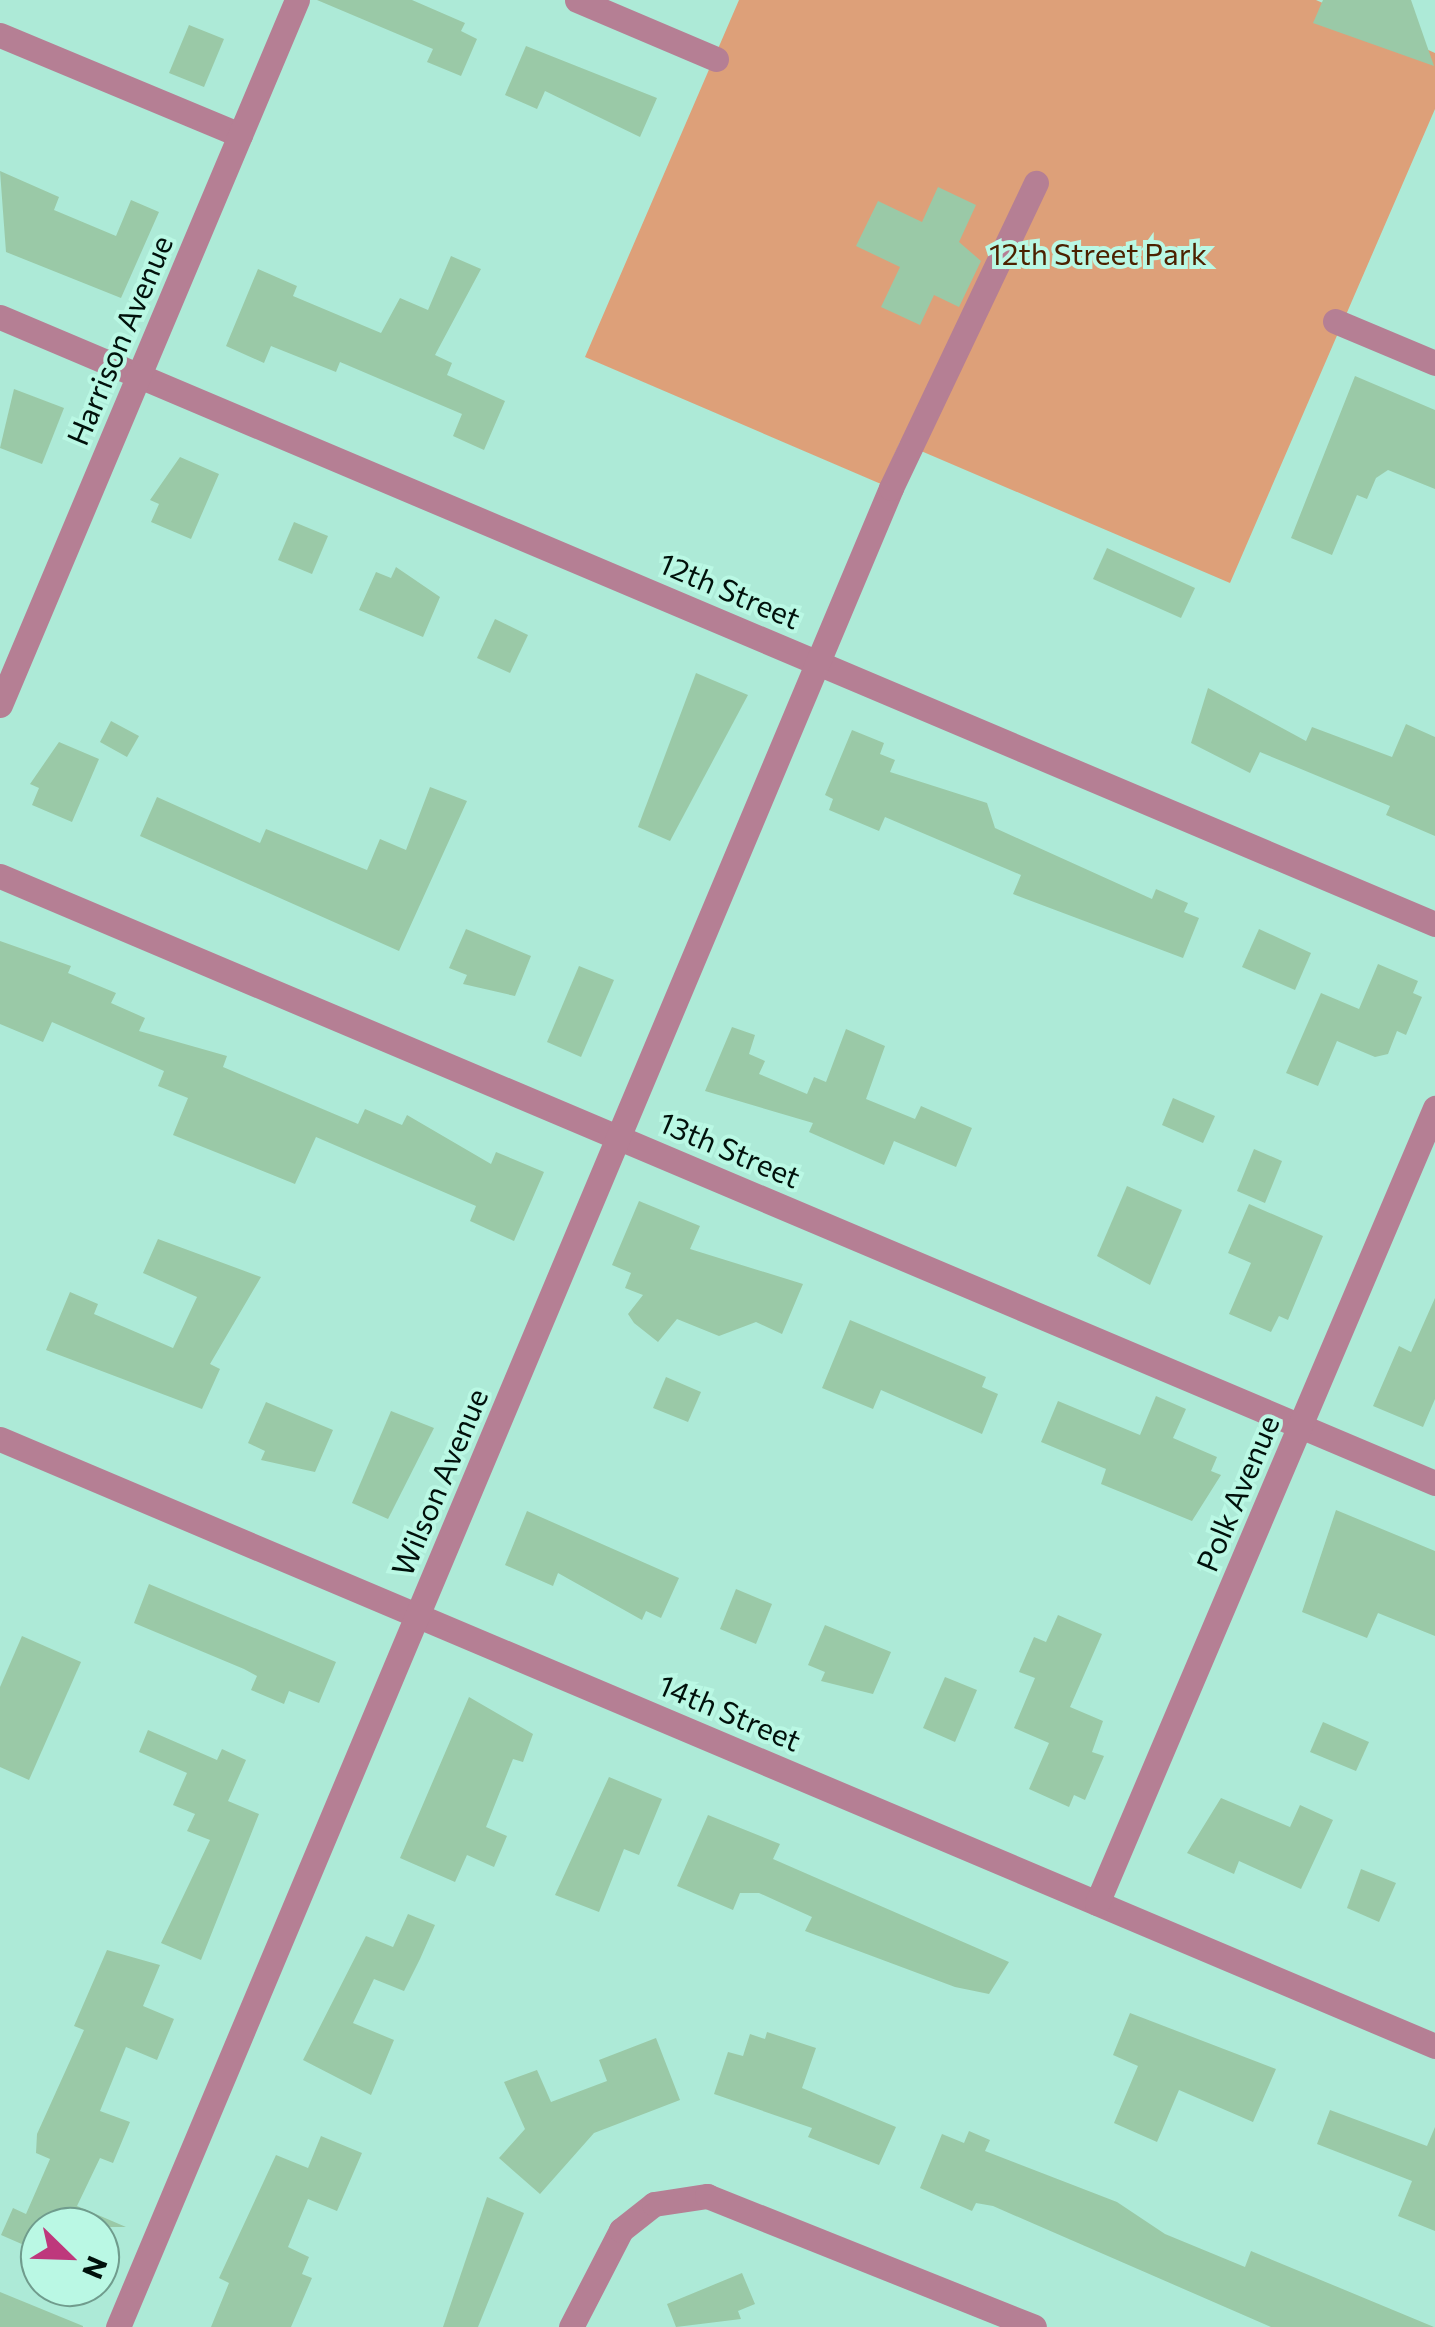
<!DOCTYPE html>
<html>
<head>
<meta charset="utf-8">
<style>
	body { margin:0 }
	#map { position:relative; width:1435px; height:2327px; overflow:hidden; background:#adead7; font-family:Commissioner,sans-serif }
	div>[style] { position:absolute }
	.green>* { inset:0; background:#dda079 }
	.building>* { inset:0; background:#9ac9a7 }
	.minor>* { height:25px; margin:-12.5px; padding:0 12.5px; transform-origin:12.5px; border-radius:12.5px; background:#b57f94 }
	span { translate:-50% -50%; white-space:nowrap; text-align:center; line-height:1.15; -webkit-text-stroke:8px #baf8e4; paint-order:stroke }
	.park-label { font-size:30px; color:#4c2100 }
	.street-label { font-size:30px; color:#00110b }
	.north { position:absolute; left:20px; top:2207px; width:100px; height:100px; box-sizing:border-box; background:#baf8e4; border:2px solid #709c8d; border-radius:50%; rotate:113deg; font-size:28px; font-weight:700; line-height:40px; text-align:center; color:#00110b }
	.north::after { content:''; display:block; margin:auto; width:35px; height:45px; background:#be387c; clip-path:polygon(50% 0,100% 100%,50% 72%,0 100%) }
</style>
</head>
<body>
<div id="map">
	<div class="green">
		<div style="clip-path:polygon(739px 0,1316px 0,1435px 53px,1435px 109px,1230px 583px,900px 442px,881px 484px,585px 357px)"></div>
	</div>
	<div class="building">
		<div style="clip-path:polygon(317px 0,412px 0,465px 23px,461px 31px,477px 39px,461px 76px,427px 62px,433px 49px)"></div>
		<div style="clip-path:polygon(1323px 0,1411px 0,1434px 66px,1313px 23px)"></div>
		<div style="clip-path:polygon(189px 25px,224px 39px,204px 87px,169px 73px)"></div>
		<div style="clip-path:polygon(526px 46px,657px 98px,640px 137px,545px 91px,537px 109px,505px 95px)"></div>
		<div style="clip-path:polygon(0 171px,59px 197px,54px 210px,116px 236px,131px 200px,159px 212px,121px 298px,6px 252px)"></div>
		<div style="clip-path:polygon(938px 187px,976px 205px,959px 242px,981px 261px,959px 307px,934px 295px,920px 325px,881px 307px,900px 267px,856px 246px,878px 201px,922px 222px)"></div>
		<div style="clip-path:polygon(451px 256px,481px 269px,435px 355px,452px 363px,447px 375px,505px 401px,484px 450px,453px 436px,462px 414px,340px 362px,336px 372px,271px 346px,264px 363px,226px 346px,258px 269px,297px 286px,293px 296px,381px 333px,400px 298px,428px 310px)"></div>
		<div style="clip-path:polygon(1355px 376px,1435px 410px,1435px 489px,1388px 470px,1376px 478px,1367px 499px,1357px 495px,1332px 555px,1291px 538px)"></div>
		<div style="clip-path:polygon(14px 389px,64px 408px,42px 464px,0 448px)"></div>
		<div style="clip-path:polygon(180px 457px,219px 474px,191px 539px,151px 522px,159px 504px,150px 500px)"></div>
		<div style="clip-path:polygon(294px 522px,328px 536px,312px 574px,278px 560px)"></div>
		<div style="clip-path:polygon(1107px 548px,1195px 588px,1181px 618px,1093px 579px)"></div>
		<div style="clip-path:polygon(396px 567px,440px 597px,423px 637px,359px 610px,376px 572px,391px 578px)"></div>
		<div style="clip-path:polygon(495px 619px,528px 635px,510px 673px,477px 658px)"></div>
		<div style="clip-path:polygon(696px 673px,748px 695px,670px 841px,638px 827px)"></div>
		<div style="clip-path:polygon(1208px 688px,1306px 741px,1312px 727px,1392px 757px,1406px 724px,1435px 737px,1435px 836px,1386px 815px,1390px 806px,1260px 752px,1250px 773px,1191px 743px)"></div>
		<div style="clip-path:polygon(111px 721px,139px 736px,127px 757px,100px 742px)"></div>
		<div style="clip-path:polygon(852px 730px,884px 743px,880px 754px,895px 760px,890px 772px,987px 803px,995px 828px,1152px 899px,1156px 889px,1188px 903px,1184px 912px,1199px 918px,1183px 958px,1013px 894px,1021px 875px,885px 817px,879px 831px,829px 810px,833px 799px,825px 795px)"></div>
		<div style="clip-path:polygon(59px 742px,99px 759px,72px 822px,32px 805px,39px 788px,30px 784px)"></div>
		<div style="clip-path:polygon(430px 787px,467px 801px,399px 951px,140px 836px,157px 797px,260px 843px,266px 829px,367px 870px,380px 839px,406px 850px)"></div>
		<div style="clip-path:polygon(466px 929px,531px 956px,515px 996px,463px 984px,467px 975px,449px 968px)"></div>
		<div style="clip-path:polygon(1259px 929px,1311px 953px,1295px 990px,1242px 967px)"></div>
		<div style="clip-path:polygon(0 941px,71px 966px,68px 973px,116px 993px,111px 1003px,145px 1018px,139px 1031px,227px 1056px,223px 1067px,358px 1124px,365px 1109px,402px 1125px,407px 1115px,491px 1164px,496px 1152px,544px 1172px,514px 1241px,470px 1221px,476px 1206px,316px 1137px,295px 1184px,173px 1135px,188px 1098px,158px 1086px,164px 1071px,52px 1022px,43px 1042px,0 1024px)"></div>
		<div style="clip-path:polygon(1378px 964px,1418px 981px,1413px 993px,1422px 997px,1406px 1035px,1397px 1031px,1388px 1054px,1375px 1057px,1337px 1041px,1318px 1086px,1286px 1073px,1321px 993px,1359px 1009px)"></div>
		<div style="clip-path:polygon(579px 966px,614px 980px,581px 1057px,547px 1042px)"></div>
		<div style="clip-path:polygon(732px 1027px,755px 1035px,749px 1054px,765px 1061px,759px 1074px,807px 1094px,814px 1077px,826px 1082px,846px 1029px,885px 1046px,866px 1099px,915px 1119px,921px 1106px,972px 1128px,956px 1167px,894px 1141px,884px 1165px,809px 1132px,813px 1123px,705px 1091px)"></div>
		<div style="clip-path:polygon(1173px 1098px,1215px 1116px,1203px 1143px,1162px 1125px)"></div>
		<div style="clip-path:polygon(1254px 1149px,1282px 1161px,1265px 1203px,1237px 1191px)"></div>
		<div style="clip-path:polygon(1127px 1186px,1182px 1210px,1150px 1285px,1097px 1256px)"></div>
		<div style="clip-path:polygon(639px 1201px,700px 1226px,690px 1249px,803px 1284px,782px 1334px,756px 1322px,719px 1336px,677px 1319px,658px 1342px,634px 1323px,628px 1314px,643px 1295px,625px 1288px,631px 1273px,612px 1265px)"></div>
		<div style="clip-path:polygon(1249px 1204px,1323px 1236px,1288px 1320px,1279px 1316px,1271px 1332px,1229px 1314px,1251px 1263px,1228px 1253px)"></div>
		<div style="clip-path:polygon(158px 1239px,261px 1277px,210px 1364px,220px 1369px,202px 1409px,46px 1350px,70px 1292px,98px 1304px,94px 1314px,173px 1348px,197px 1297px,143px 1273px)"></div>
		<div style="clip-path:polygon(1435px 1298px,1435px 1399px,1423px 1427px,1373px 1406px,1399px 1346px,1411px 1352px)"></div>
		<div style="clip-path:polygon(850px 1320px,986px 1377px,982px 1387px,998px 1394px,982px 1434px,881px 1390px,873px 1409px,822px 1388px)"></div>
		<div style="clip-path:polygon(666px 1377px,701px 1392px,688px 1422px,653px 1408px)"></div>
		<div style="clip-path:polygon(1156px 1396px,1186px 1409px,1173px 1438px,1217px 1457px,1211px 1471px,1221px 1475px,1192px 1521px,1101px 1484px,1106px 1469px,1041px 1442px,1058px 1401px,1140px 1435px)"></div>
		<div style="clip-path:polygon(266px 1402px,333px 1430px,315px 1472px,261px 1460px,265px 1451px,248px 1443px)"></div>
		<div style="clip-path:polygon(391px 1411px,434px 1428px,388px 1519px,352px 1503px)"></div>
		<div style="clip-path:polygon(1336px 1510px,1435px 1551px,1435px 1636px,1378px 1613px,1367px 1638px,1302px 1612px)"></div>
		<div style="clip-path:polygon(527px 1511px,679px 1578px,661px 1618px,646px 1611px,642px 1620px,558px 1573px,553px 1586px,505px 1565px)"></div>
		<div style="clip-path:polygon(149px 1584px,336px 1662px,319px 1703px,289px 1691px,284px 1704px,251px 1690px,257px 1676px,244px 1669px,134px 1623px)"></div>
		<div style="clip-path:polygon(736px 1589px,772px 1604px,756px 1644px,720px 1629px)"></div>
		<div style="clip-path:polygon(1058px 1615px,1102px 1634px,1070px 1707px,1103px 1721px,1092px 1752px,1104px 1756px,1085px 1800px,1074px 1795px,1069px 1807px,1029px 1789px,1049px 1743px,1014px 1728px,1035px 1678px,1019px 1672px,1034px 1637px,1046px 1642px)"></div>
		<div style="clip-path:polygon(825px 1625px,891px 1652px,873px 1694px,821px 1681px,825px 1672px,808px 1665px)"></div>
		<div style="clip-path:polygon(22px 1636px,81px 1662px,29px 1780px,0 1767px,0 1687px)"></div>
		<div style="clip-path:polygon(945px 1677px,977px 1690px,955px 1742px,923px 1728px)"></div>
		<div style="clip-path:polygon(469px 1697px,533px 1734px,523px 1762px,513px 1759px,486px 1827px,507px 1836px,494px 1867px,467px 1855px,455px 1882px,400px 1858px)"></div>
		<div style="clip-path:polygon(1323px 1722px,1369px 1742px,1356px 1771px,1310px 1752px)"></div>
		<div style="clip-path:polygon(148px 1730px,217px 1760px,222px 1749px,246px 1760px,228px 1801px,259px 1814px,201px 1960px,161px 1943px,210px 1840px,187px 1831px,195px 1814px,173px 1805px,187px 1773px,139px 1752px)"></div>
		<div style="clip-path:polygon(609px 1777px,662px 1799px,639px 1855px,624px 1849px,599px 1912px,555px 1895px)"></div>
		<div style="clip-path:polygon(1221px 1798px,1290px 1827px,1300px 1805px,1333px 1820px,1301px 1889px,1239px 1861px,1234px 1874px,1187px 1853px)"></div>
		<div style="clip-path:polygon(708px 1815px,780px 1844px,773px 1859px,1009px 1962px,989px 1994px,955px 1987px,805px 1931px,812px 1917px,759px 1893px,740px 1893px,733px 1910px,677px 1886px)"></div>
		<div style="clip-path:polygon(1361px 1869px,1396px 1883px,1379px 1922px,1347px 1908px)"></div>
		<div style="clip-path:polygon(408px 1914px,435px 1925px,420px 1959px,404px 1991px,374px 1979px,353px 2023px,394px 2040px,371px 2095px,303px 2060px,366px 1936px,393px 1947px)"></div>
		<div style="clip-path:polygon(107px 1950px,160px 1965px,143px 2006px,174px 2019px,157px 2060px,126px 2047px,100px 2111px,130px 2122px,113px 2163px,100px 2158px,77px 2206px,126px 2227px,40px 2227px,40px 2252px,1px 2235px,13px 2208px,26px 2214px,50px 2159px,36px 2153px,37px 2134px,84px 2030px,74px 2026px)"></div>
		<div style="clip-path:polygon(1130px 2013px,1276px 2069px,1253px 2122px,1179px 2090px,1157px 2142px,1114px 2123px,1138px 2066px,1113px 2055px)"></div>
		<div style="clip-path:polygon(767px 2032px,816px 2048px,802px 2088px,896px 2127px,879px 2165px,808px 2137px,812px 2128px,714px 2094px,728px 2052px,743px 2056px,750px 2034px,765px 2039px)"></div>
		<div style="clip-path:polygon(656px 2038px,680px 2100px,594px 2133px,540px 2194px,499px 2158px,525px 2129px,504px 2082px,537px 2070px,551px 2102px,607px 2081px,599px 2060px)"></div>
		<div style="clip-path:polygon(1330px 2110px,1427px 2146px,1435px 2127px,1435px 2231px,1398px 2216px,1412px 2181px,1317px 2144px)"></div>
		<div style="clip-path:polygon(969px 2131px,990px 2140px,985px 2151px,1117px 2202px,1165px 2234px,1245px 2267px,1251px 2251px,1434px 2327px,1271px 2327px,993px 2206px,976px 2203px,972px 2211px,920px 2188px,942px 2134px,964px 2143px)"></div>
		<div style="clip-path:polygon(321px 2136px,362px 2153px,337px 2211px,308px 2199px,288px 2247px,309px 2257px,302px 2274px,312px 2278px,291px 2327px,211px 2327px,229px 2283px,219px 2278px,276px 2155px,308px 2168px)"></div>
		<div style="clip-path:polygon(487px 2197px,524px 2213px,478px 2327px,443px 2327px)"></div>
		<div style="clip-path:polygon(742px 2273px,755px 2304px,738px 2311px,741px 2319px,676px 2327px,667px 2304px)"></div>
		<div style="clip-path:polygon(0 2292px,83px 2326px,83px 2327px,0 2327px)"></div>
	</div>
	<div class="minor">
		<div style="left:577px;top:0;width:151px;rotate:23deg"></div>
		<div style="left:0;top:35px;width:260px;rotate:22.6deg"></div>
		<div style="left:0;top:317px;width:1558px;rotate:22.93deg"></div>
		<div style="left:1335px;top:321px;width:108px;rotate:22.8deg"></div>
		<div style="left:0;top:705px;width:765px;rotate:-67.16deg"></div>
		<div style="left:0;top:876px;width:1558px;rotate:22.93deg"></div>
		<div style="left:0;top:1439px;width:1558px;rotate:22.93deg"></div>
		<div style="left:1097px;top:1903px;width:864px;rotate:-66.97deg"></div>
		<div style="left:118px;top:2327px;width:1995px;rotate:-67.2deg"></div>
		<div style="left:891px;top:488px;width:338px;rotate:-64.6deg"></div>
		<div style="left:571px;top:2327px;width:109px;rotate:-62.7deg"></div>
		<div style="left:621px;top:2230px;width:42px;rotate:-38.2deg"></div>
		<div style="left:654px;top:2204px;width:54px;rotate:-8.6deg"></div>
		<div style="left:707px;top:2196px;width:352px;rotate:21.8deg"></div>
	</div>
	<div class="park-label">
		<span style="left:1098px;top:253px">12th Street Park</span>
	</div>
	<div class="street-label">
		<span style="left:119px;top:340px;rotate:-67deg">Harrison Avenue</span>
		<span style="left:730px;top:590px;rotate:23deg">12th Street</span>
		<span style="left:730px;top:1149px;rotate:23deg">13th Street</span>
		<span style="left:439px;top:1482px;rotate:-67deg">Wilson Avenue</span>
		<span style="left:1237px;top:1493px;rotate:-67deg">Polk Avenue</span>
		<span style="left:730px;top:1712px;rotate:23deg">14th Street</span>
	</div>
	<div class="north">N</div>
</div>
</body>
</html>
